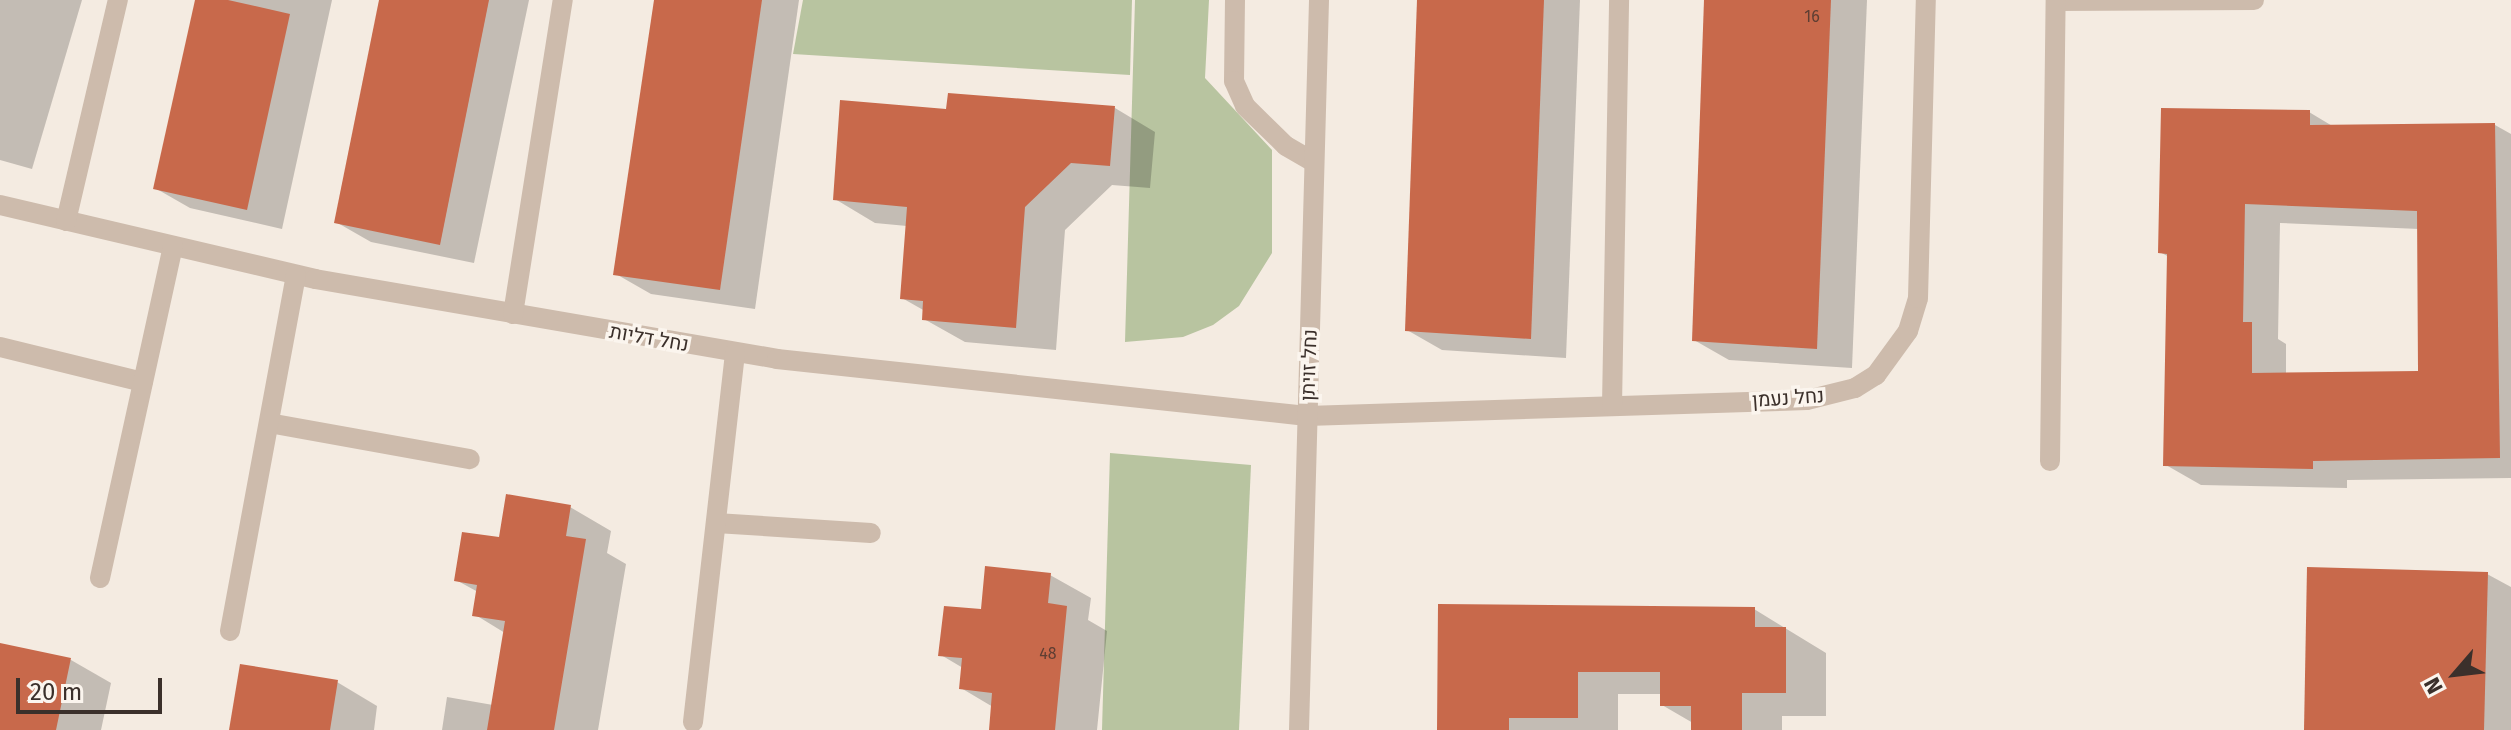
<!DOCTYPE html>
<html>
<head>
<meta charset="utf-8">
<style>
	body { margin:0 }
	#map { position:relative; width:2511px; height:730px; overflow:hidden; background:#f4ebe1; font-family:"Fira Sans",Heebo,sans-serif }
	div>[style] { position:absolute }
	.green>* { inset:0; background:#b8c4a0 }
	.shadow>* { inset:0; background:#0003 }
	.building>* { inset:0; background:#c8694b }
	.minor>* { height:20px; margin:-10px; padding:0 10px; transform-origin:10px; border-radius:10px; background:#cdbbac }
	span { translate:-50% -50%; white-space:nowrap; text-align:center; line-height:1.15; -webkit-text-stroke:7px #fbf5ee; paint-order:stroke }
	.number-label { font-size:16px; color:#5e3e33 }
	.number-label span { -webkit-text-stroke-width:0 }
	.street-label { font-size:20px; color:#3b302b }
	.north { position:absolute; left:2415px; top:634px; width:80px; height:80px; -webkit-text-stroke:6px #fbf5ee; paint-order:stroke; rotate:242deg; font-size:22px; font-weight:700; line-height:32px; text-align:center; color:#3b302b }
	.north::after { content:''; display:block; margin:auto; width:28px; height:36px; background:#3b302b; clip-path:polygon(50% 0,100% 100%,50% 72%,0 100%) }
	.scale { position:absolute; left:16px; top:678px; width:146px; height:36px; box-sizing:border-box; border:4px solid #3b302b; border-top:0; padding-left:10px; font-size:24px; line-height:28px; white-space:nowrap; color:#3b302b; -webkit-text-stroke:6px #fbf5ee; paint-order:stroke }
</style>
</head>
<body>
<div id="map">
	<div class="green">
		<div style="clip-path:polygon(803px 0,1132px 0,1130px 75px,793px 54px)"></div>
		<div style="clip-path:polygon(1135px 0,1209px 0,1205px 78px,1272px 150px,1272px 253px,1239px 306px,1213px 325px,1183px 337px,1125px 342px)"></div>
		<div style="clip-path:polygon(1110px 453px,1251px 465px,1239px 730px,1102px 730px)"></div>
	</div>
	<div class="shadow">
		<div style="clip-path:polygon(0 0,82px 0,32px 169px,0 160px)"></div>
		<div style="clip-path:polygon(196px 0,332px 0,282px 229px,190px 208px,155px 188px)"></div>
		<div style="clip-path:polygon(382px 0,529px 0,474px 263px,371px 242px,336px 222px)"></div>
		<div style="clip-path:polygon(655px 0,799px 0,755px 309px,651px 294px,616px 274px)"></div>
		<div style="clip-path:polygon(1420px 0,1580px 0,1566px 358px,1442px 350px,1407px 330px)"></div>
		<div style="clip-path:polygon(1707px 0,1867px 0,1852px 368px,1729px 360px,1694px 340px)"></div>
		<div style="clip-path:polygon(1115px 108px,1155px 132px,1150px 188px,1112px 185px,1065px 230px,1056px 350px,965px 342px,924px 319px,925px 311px,902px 298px,907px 226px,875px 223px,835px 199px,948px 111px)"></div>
		<div style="clip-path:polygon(evenodd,2309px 112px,2334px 127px,2495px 125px,2511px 134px,2511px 478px,2347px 480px,2347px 488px,2201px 485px,2166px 465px,2169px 257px,2160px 252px,2309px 112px,2280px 223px,2419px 229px,2420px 373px,2286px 375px,2286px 344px,2278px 339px,2280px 223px)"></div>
		<div style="clip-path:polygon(570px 507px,611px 531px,607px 553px,626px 564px,598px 730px,442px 730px,447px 697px,493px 705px,505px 633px,474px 614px,478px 592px,456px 580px,501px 539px)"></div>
		<div style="clip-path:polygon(2487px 574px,2511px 587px,2511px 730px,2306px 730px)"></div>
		<div style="clip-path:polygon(1050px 575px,1091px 598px,1088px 620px,1107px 631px,1097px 730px,991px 730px,993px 707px,961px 688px,963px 668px,941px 655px,982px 611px)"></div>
		<div style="clip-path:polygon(1440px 606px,1754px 609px,1826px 653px,1826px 716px,1782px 716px,1782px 730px,1695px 730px,1693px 723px,1662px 705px,1662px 694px,1618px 694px,1618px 730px,1439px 730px)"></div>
		<div style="clip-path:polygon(0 645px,71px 660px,111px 683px,101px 730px,0 730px)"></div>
		<div style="clip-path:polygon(337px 682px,377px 706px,374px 730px,231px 730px)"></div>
	</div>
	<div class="building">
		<div style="clip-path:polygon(195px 0,228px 0,290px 14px,247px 210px,153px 189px)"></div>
		<div style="clip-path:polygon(379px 0,489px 0,440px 245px,334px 223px)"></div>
		<div style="clip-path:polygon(654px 0,762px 0,720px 290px,613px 275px)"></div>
		<div style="clip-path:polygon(1417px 0,1544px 0,1531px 339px,1405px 331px)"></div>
		<div style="clip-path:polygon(1704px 0,1831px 0,1817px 349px,1692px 341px)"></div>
		<div style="clip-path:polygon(948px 93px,1115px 106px,1110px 166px,1071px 163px,1025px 207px,1016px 328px,922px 320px,923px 301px,900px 299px,907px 207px,833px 200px,840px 100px,946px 109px)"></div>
		<div style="clip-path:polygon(evenodd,2161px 108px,2310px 110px,2310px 125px,2495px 123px,2500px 458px,2313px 461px,2313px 469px,2163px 466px,2167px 254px,2158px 253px,2161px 108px,2245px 204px,2417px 211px,2418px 371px,2252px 373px,2252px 322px,2243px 322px,2245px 204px)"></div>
		<div style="clip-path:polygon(506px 494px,571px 505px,566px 536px,586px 539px,554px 730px,487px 730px,505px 621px,472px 616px,477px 585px,454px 581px,462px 532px,499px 537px)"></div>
		<div style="clip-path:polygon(985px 566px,1051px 573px,1048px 603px,1067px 606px,1055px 730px,989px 730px,992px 693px,959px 689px,962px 658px,938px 656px,944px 606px,981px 609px)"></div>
		<div style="clip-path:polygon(2307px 567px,2488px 572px,2484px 730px,2304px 730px)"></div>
		<div style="clip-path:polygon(1438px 604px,1755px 607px,1755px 627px,1786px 627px,1786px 693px,1742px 693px,1742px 730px,1691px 730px,1691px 706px,1660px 706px,1660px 672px,1578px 672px,1578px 718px,1509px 718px,1509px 730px,1437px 730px)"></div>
		<div style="clip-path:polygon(0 643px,71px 658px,56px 730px,0 730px)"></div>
		<div style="clip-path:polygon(240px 664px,338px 680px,330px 730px,229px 730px)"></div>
	</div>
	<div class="minor">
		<div style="left:1235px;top:0;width:81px;rotate:90.7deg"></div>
		<div style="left:1234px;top:81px;width:27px;rotate:66deg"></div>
		<div style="left:1245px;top:106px;width:57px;rotate:44.3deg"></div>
		<div style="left:1286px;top:146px;width:32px;rotate:30deg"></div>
		<div style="left:2056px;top:1px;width:198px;rotate:-0.3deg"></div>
		<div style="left:0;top:205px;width:324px;rotate:13.2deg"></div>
		<div style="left:315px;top:279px;width:469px;rotate:9.8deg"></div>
		<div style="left:777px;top:359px;width:533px;rotate:6.14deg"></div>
		<div style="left:1307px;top:416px;width:500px;rotate:-1.83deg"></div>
		<div style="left:1807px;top:400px;width:49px;rotate:-14deg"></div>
		<div style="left:1855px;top:388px;width:25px;rotate:-32deg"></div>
		<div style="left:1876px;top:375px;width:54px;rotate:-54deg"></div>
		<div style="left:1908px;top:331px;width:34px;rotate:-73deg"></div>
		<div style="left:1918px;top:298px;width:298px;rotate:-88.5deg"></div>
		<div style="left:66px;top:221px;width:227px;rotate:-76.8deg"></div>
		<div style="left:513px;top:314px;width:318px;rotate:-81deg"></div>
		<div style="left:0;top:347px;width:147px;rotate:13.8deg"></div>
		<div style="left:1612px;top:406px;width:406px;rotate:-89deg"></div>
		<div style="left:269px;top:423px;width:204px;rotate:10.2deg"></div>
		<div style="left:2050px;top:461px;width:461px;rotate:-89.3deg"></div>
		<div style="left:716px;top:523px;width:155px;rotate:3.7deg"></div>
		<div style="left:100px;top:578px;width:340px;rotate:-77.6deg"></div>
		<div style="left:230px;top:631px;width:362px;rotate:-79.5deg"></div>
		<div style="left:693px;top:722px;width:372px;rotate:-83.5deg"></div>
		<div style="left:1299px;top:730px;width:730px;rotate:-88.43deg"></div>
	</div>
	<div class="number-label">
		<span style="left:1812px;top:17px">16</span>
		<span style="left:1048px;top:654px">48</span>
	</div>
	<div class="street-label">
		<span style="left:649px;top:338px;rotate:10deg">נחל דליות</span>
		<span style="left:1309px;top:365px;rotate:-88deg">נחל זויתן</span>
		<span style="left:1788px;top:398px;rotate:-4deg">נחל נעמן</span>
	</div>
	<div class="north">N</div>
	<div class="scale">20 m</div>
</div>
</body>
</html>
